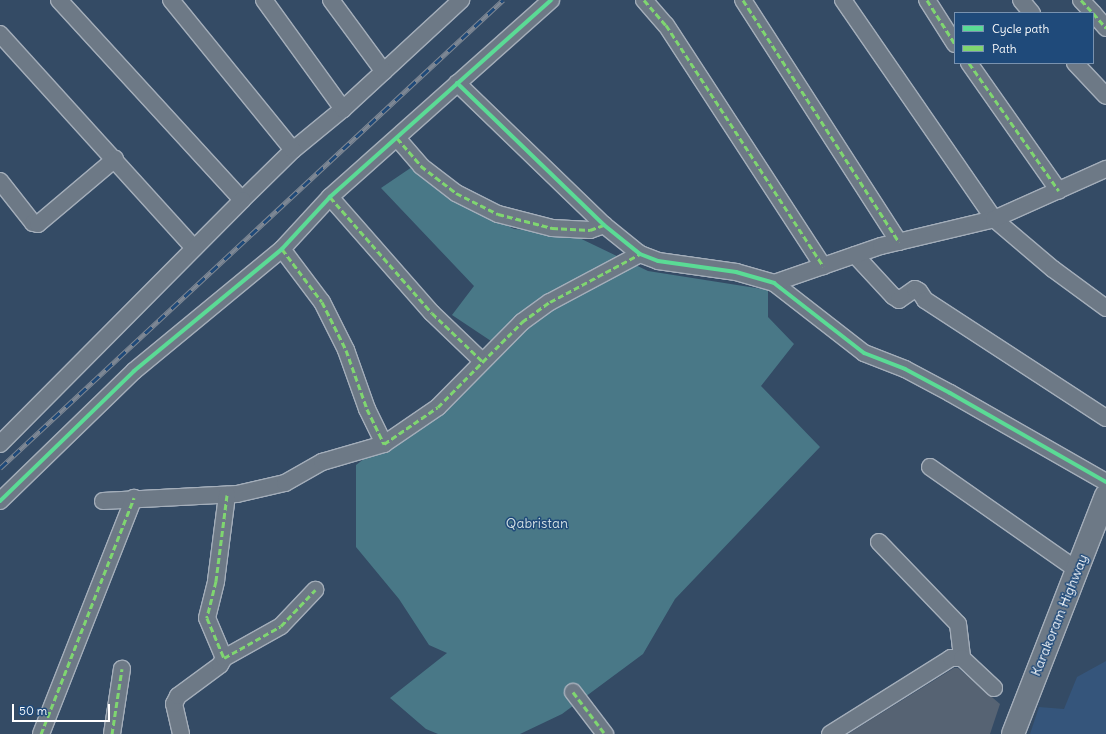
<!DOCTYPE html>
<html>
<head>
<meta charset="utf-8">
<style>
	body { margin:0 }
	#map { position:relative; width:1106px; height:734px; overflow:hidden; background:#344b65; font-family:Delius,sans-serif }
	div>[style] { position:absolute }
	.built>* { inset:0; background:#35557b }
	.green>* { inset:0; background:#497887 }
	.building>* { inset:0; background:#566373 }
	.roads { filter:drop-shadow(1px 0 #a4aeba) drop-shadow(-1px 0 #a4aeba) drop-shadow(0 1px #a4aeba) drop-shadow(0 -1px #a4aeba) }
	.minor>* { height:16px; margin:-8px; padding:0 8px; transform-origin:8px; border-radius:8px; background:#6d7986 }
	.highway>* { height:22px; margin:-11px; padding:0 11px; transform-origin:11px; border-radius:11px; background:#6d7986 }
	.rail>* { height:4.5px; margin-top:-2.25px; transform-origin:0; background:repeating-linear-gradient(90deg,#1f4a7a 0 9px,#7e8895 0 18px); box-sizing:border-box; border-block:1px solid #7e8895 }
	.quiet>* { height:3px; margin-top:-1.5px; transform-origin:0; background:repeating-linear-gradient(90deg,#7fd670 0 6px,transparent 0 9px) }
	.cycleway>* { height:4px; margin:-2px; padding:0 2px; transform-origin:2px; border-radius:2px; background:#5adb95 }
	span { translate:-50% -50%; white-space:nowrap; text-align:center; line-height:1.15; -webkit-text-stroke:3px #1f4a7a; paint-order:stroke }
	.park-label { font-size:14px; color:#d2dfe2 }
	.street-label { font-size:14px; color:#fff }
	.legend { position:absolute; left:954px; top:12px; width:140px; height:52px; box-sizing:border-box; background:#1f4a7a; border:1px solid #7992af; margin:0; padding:5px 7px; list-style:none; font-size:12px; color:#fff }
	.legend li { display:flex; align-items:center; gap:8px; height:20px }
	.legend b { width:20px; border:1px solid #7992af }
	.scale { position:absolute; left:12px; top:704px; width:98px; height:18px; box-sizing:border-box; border:2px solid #fff; border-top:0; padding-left:5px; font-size:12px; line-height:14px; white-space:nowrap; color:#fff; -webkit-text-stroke:3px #1f4a7a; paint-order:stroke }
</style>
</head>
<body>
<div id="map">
	<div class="built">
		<div style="clip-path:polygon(1106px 661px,1106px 734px,1030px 734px,1039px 707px,1064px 709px,1077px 677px)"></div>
	</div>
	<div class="green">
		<div style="clip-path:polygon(412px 167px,458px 201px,514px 229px,569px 233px,648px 271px,768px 290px,768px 317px,794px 344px,761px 386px,820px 447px,675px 599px,643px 654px,562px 714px,520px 734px,438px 734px,426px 729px,390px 698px,447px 653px,429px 645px,399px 599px,356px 547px,356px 465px,419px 417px,500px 347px,452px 315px,474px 286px,381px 188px)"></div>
	</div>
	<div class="building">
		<div style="clip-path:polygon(954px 668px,958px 668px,1000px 704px,990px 734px,848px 734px)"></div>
	</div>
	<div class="roads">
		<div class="minor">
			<div style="left:59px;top:0;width:271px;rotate:47.5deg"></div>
			<div style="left:242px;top:200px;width:71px;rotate:-44.4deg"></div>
			<div style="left:293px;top:150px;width:65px;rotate:-39.4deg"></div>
			<div style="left:343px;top:109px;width:161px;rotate:-42.7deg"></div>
			<div style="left:171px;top:0;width:193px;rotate:50.9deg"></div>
			<div style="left:264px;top:0;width:135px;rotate:54.1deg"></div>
			<div style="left:331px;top:0;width:89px;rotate:53.6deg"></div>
			<div style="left:644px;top:0;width:33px;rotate:49deg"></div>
			<div style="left:666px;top:25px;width:288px;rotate:56.9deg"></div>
			<div style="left:743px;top:0;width:288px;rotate:57.2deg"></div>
			<div style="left:843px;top:0;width:266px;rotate:55.4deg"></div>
			<div style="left:994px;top:219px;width:77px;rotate:40.3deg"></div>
			<div style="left:1053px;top:269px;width:66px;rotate:36.3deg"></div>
			<div style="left:927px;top:0;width:52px;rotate:57.5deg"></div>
			<div style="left:1021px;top:0;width:17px;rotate:50deg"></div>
			<div style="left:1081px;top:0;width:18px;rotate:47deg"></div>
			<div style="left:1093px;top:13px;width:20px;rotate:49deg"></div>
			<div style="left:0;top:34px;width:289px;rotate:47.8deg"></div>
			<div style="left:969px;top:63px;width:156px;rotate:54.9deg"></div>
			<div style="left:1075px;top:63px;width:45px;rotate:46.8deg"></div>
			<div style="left:457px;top:83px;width:204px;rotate:44deg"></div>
			<div style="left:604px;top:225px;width:46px;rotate:38.9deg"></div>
			<div style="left:640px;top:254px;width:19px;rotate:21deg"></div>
			<div style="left:658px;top:261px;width:79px;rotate:8deg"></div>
			<div style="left:736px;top:272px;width:40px;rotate:16deg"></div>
			<div style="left:774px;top:283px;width:114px;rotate:37.9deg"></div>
			<div style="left:864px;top:353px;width:44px;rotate:21.3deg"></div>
			<div style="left:905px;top:369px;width:51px;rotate:28.1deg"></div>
			<div style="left:950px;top:393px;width:180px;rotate:29.7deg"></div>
			<div style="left:397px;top:138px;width:37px;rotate:49deg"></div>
			<div style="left:421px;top:166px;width:44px;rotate:37.6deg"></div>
			<div style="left:456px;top:193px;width:47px;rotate:26.6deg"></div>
			<div style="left:498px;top:214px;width:56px;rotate:14.5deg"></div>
			<div style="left:552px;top:228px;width:38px;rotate:3deg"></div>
			<div style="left:590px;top:230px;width:15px;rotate:-20deg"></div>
			<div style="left:0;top:181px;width:53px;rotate:51.8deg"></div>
			<div style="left:33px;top:223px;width:5px;rotate:11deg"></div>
			<div style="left:38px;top:224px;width:101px;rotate:-40.2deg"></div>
			<div style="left:330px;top:197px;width:154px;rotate:48.7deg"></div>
			<div style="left:432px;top:313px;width:69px;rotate:43.8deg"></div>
			<div style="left:282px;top:249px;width:66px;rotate:53deg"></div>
			<div style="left:322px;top:302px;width:54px;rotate:63.4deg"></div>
			<div style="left:346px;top:350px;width:63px;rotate:70.4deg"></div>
			<div style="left:367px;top:409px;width:39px;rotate:64deg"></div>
			<div style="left:384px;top:444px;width:65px;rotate:-34.4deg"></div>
			<div style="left:438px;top:407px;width:120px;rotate:-45.3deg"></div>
			<div style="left:522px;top:322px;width:34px;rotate:-36deg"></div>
			<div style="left:550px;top:302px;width:102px;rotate:-28.1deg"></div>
			<div style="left:855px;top:255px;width:56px;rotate:47.2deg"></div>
			<div style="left:893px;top:296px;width:7px;rotate:34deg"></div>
			<div style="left:899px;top:300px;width:19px;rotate:-35deg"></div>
			<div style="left:915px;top:289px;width:4px;rotate:27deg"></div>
			<div style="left:919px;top:291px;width:11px;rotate:56deg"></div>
			<div style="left:925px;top:300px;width:216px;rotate:33.1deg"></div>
			<div style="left:774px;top:283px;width:113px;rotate:-19.1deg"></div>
			<div style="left:881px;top:246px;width:116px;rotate:-13.4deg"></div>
			<div style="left:994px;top:219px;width:123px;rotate:-24.1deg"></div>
			<div style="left:0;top:444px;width:344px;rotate:-45.2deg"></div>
			<div style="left:930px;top:467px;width:179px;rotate:35deg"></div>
			<div style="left:0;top:501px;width:187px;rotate:-44.1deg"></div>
			<div style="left:134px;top:371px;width:192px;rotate:-39.5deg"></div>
			<div style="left:282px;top:249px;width:71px;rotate:-47.3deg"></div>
			<div style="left:330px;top:197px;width:296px;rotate:-41.7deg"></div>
			<div style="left:103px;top:501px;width:134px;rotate:-3deg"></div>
			<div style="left:237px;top:494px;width:49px;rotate:-12.9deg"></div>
			<div style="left:285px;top:483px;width:43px;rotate:-29.6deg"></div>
			<div style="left:322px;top:462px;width:65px;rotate:-16.2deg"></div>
			<div style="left:879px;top:542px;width:114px;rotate:46.1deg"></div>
			<div style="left:958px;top:624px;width:34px;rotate:83deg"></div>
			<div style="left:224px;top:658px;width:43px;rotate:-113deg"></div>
			<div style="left:207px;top:618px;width:38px;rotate:-76deg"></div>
			<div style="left:216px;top:581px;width:87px;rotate:-82.7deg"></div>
			<div style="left:573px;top:692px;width:53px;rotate:52.7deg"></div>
			<div style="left:41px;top:734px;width:254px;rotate:-68.5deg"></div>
			<div style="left:112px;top:734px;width:66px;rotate:-81.3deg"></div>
			<div style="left:181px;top:734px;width:31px;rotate:-103deg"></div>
			<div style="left:174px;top:704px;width:9px;rotate:-63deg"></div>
			<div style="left:178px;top:696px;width:52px;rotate:-36.4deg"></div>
			<div style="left:220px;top:665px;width:8px;rotate:-60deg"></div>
			<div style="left:224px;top:658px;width:65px;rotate:-29.3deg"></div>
			<div style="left:281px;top:626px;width:50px;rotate:-46.6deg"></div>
			<div style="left:830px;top:734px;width:143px;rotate:-32.1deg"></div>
			<div style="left:951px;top:658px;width:11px"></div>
			<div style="left:962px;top:658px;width:44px;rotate:43.2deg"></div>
		</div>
		<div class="highway">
			<div style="left:1013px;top:734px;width:256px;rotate:-68.7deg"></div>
		</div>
	</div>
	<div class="rail">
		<div style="left:0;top:468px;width:687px;rotate:-42.94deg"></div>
	</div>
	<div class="quiet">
		<div style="left:644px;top:0;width:33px;rotate:49deg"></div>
		<div style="left:666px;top:25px;width:288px;rotate:56.9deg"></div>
		<div style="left:743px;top:0;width:288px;rotate:57.2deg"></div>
		<div style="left:927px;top:0;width:52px;rotate:57.5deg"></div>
		<div style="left:1081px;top:0;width:18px;rotate:47deg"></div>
		<div style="left:1093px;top:13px;width:20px;rotate:49deg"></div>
		<div style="left:969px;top:63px;width:156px;rotate:54.9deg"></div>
		<div style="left:397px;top:138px;width:37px;rotate:49deg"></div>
		<div style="left:421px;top:166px;width:44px;rotate:37.6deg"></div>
		<div style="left:456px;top:193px;width:47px;rotate:26.6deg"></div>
		<div style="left:498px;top:214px;width:56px;rotate:14.5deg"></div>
		<div style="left:552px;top:228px;width:38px;rotate:3deg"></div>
		<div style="left:590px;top:230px;width:15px;rotate:-20deg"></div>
		<div style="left:330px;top:197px;width:154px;rotate:48.7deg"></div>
		<div style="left:432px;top:313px;width:69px;rotate:43.8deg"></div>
		<div style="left:282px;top:249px;width:66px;rotate:53deg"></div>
		<div style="left:322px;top:302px;width:54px;rotate:63.4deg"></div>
		<div style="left:346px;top:350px;width:63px;rotate:70.4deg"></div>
		<div style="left:367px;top:409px;width:39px;rotate:64deg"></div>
		<div style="left:384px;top:444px;width:65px;rotate:-34.4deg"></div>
		<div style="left:438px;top:407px;width:120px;rotate:-45.3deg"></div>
		<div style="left:522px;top:322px;width:34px;rotate:-36deg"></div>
		<div style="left:550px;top:302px;width:102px;rotate:-28.1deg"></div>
		<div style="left:227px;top:495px;width:87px;rotate:97.3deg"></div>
		<div style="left:216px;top:581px;width:38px;rotate:104deg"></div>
		<div style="left:207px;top:618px;width:43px;rotate:67deg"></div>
		<div style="left:224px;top:658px;width:65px;rotate:-29.3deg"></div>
		<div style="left:281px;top:626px;width:50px;rotate:-46.6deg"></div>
		<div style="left:573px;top:692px;width:53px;rotate:52.7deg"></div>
		<div style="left:41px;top:734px;width:254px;rotate:-68.5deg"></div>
		<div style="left:112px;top:734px;width:66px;rotate:-81.3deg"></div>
	</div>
	<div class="cycleway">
		<div style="left:457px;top:83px;width:204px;rotate:44deg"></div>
		<div style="left:604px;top:225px;width:46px;rotate:38.9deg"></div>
		<div style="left:640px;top:254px;width:19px;rotate:21deg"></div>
		<div style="left:658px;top:261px;width:79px;rotate:8deg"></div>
		<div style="left:736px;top:272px;width:40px;rotate:16deg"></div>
		<div style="left:774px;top:283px;width:114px;rotate:37.9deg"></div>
		<div style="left:864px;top:353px;width:44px;rotate:21.3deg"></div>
		<div style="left:905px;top:369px;width:51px;rotate:28.1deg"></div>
		<div style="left:950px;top:393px;width:180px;rotate:29.7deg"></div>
		<div style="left:0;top:501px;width:187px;rotate:-44.1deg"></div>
		<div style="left:134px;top:371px;width:192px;rotate:-39.5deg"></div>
		<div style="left:282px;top:249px;width:71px;rotate:-47.3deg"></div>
		<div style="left:330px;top:197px;width:296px;rotate:-41.7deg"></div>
	</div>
	<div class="park-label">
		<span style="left:537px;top:523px">Qabristan</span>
	</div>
	<div class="street-label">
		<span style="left:1059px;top:615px;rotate:-68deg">Karakoram Highway</span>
	</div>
	<ul class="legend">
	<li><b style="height:5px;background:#5adb95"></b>Cycle path</li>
	<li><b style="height:5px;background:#7fd670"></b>Path</li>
	</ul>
	<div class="scale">50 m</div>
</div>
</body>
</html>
